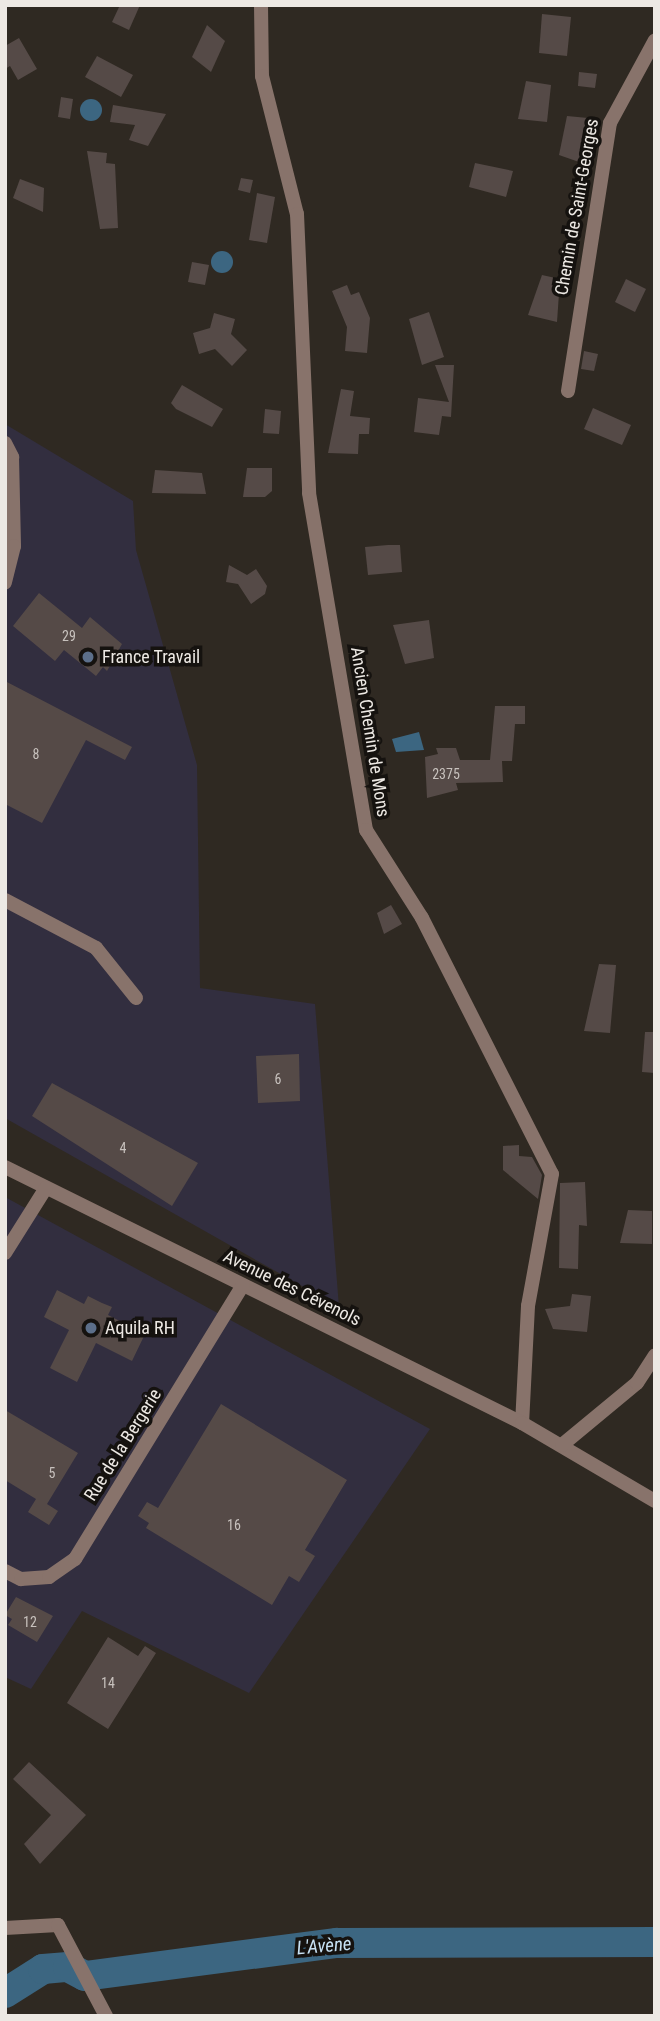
<!DOCTYPE html>
<html>
<head>
<meta charset="utf-8">
<style>
	body { margin:0 }
	#map { position:relative; width:660px; height:2021px; overflow:hidden; background:#2f2922; font-family:"Roboto Condensed",sans-serif }
	div>[style] { position:absolute }
	.industrial>* { inset:0; background:#322e3f }
	.water>* { inset:0; background:#3c6681 }
	.round { border-radius:50% }
	.river>* { height:30px; margin:-15px; padding:0 15px; transform-origin:15px; border-radius:15px; background:#3c6681 }
	.building>* { inset:0; background:#554a47 }
	.minor>* { height:14px; margin:-7px; padding:0 7px; transform-origin:7px; border-radius:7px; background:#88736b }
	.dots>* { width:19px; height:19px; translate:-50% -50%; box-sizing:border-box; border:4px solid #15120f; border-radius:50% }
	span { translate:-50% -50%; white-space:nowrap; text-align:center; line-height:1.15; -webkit-text-stroke:7px #15120f; paint-order:stroke }
	.number-label { font-size:14px; color:#c7c1bd }
	.number-label span { -webkit-text-stroke-width:0 }
	.street-label { font-size:18px; color:#ede9e4 }
	.poi-label { font-size:18px; color:#ede9e4 }
	.left { translate:0 -50%; text-align:left }
	.water-label { font-size:19px; color:#c8e2f5; font-style:italic }
	.frame { position:absolute; inset:0; border:7px solid #ede9e4; pointer-events:none }
</style>
</head>
<body>
<div id="map">
	<div class="industrial">
		<div style="clip-path:polygon(5px 424px,133px 501px,136px 550px,197px 765px,200px 988px,315px 1004px,339px 1307px,5px 1118px)"></div>
		<div style="clip-path:polygon(5px 1197px,430px 1429px,249px 1693px,82px 1611px,31px 1689px,5px 1677px)"></div>
	</div>
	<div class="water">
		<div class="round" style="left:80px;top:99px;width:22px;height:22px"></div>
		<div class="round" style="left:211px;top:251px;width:22px;height:22px"></div>
		<div style="clip-path:polygon(419px 732px,424px 750px,396px 752px,392px 739px)"></div>
	</div>
	<div class="river">
		<div style="left:5px;top:1993px;width:45px;rotate:-32.3deg"></div>
		<div style="left:43px;top:1969px;width:25px;rotate:-5deg"></div>
		<div style="left:68px;top:1967px;width:19px;rotate:28deg"></div>
		<div style="left:85px;top:1976px;width:254px;rotate:-7.5deg"></div>
		<div style="left:337px;top:1943px;width:318px;rotate:-0.2deg"></div>
	</div>
	<div class="building">
		<div style="clip-path:polygon(120px 5px,140px 5px,129px 30px,112px 22px)"></div>
		<div style="clip-path:polygon(542px 14px,571px 17px,567px 56px,539px 53px)"></div>
		<div style="clip-path:polygon(207px 25px,225px 41px,211px 72px,192px 57px)"></div>
		<div style="clip-path:polygon(19px 38px,37px 69px,18px 80px,10px 66px,5px 69px,5px 46px)"></div>
		<div style="clip-path:polygon(97px 56px,133px 75px,121px 97px,85px 77px)"></div>
		<div style="clip-path:polygon(579px 72px,597px 74px,595px 88px,578px 86px)"></div>
		<div style="clip-path:polygon(526px 81px,551px 85px,547px 122px,518px 119px)"></div>
		<div style="clip-path:polygon(61px 97px,73px 99px,70px 119px,58px 117px)"></div>
		<div style="clip-path:polygon(113px 105px,166px 114px,148px 146px,129px 140px,135px 125px,110px 122px)"></div>
		<div style="clip-path:polygon(567px 116px,588px 118px,579px 162px,559px 155px)"></div>
		<div style="clip-path:polygon(87px 151px,107px 153px,106px 163px,115px 164px,118px 228px,100px 229px)"></div>
		<div style="clip-path:polygon(475px 163px,513px 171px,506px 197px,469px 187px)"></div>
		<div style="clip-path:polygon(241px 178px,253px 180px,250px 193px,238px 190px)"></div>
		<div style="clip-path:polygon(20px 179px,44px 188px,43px 212px,13px 198px)"></div>
		<div style="clip-path:polygon(257px 193px,275px 197px,267px 243px,249px 240px)"></div>
		<div style="clip-path:polygon(192px 262px,209px 265px,205px 285px,188px 282px)"></div>
		<div style="clip-path:polygon(542px 275px,560px 279px,557px 322px,528px 315px)"></div>
		<div style="clip-path:polygon(626px 279px,646px 289px,635px 312px,615px 302px)"></div>
		<div style="clip-path:polygon(347px 285px,351px 295px,359px 292px,370px 318px,367px 353px,345px 351px,347px 327px,332px 291px)"></div>
		<div style="clip-path:polygon(429px 312px,444px 357px,422px 365px,409px 319px)"></div>
		<div style="clip-path:polygon(214px 313px,235px 319px,231px 334px,247px 350px,232px 366px,215px 349px,199px 354px,193px 333px,210px 328px)"></div>
		<div style="clip-path:polygon(584px 351px,598px 354px,594px 371px,581px 369px)"></div>
		<div style="clip-path:polygon(435px 365px,454px 365px,451px 417px,442px 416px,439px 435px,414px 432px,418px 398px,449px 402px)"></div>
		<div style="clip-path:polygon(182px 385px,223px 409px,212px 427px,176px 409px,171px 403px)"></div>
		<div style="clip-path:polygon(341px 389px,354px 391px,350px 416px,370px 418px,369px 434px,359px 434px,358px 454px,328px 453px)"></div>
		<div style="clip-path:polygon(593px 408px,631px 425px,622px 445px,584px 429px)"></div>
		<div style="clip-path:polygon(265px 409px,281px 411px,279px 434px,263px 433px)"></div>
		<div style="clip-path:polygon(247px 468px,272px 468px,272px 491px,265px 497px,243px 497px)"></div>
		<div style="clip-path:polygon(155px 470px,202px 473px,206px 494px,152px 493px)"></div>
		<div style="clip-path:polygon(388px 545px,400px 545px,402px 572px,368px 575px,365px 547px)"></div>
		<div style="clip-path:polygon(229px 565px,247px 575px,256px 569px,267px 586px,265px 594px,251px 604px,238px 584px,226px 582px)"></div>
		<div style="clip-path:polygon(39px 593px,82px 628px,90px 617px,122px 644px,107px 671px,103px 667px,96px 676px,64px 650px,55px 661px,13px 626px)"></div>
		<div style="clip-path:polygon(429px 620px,434px 658px,405px 664px,393px 625px)"></div>
		<div style="clip-path:polygon(5px 681px,132px 747px,125px 760px,86px 740px,42px 823px,5px 804px)"></div>
		<div style="clip-path:polygon(495px 706px,525px 706px,525px 724px,515px 724px,512px 761px,502px 761px,503px 782px,456px 783px,458px 790px,427px 798px,425px 757px,438px 754px,436px 748px,456px 748px,460px 760px,490px 760px)"></div>
		<div style="clip-path:polygon(391px 905px,402px 924px,384px 934px,377px 913px)"></div>
		<div style="clip-path:polygon(599px 964px,616px 965px,610px 1033px,584px 1031px)"></div>
		<div style="clip-path:polygon(645px 1032px,655px 1032px,655px 1073px,642px 1072px)"></div>
		<div style="clip-path:polygon(299px 1054px,300px 1101px,258px 1103px,256px 1056px)"></div>
		<div style="clip-path:polygon(52px 1083px,198px 1163px,172px 1206px,32px 1116px)"></div>
		<div style="clip-path:polygon(519px 1145px,519px 1156px,532px 1157px,542px 1175px,538px 1199px,503px 1170px,503px 1146px)"></div>
		<div style="clip-path:polygon(585px 1182px,587px 1226px,579px 1225px,578px 1269px,559px 1268px,560px 1183px)"></div>
		<div style="clip-path:polygon(628px 1210px,652px 1211px,652px 1244px,620px 1243px)"></div>
		<div style="clip-path:polygon(57px 1290px,84px 1304px,88px 1296px,102px 1303px,112px 1307px,108px 1315px,145px 1334px,132px 1361px,96px 1343px,77px 1382px,50px 1368px,69px 1330px,44px 1317px)"></div>
		<div style="clip-path:polygon(572px 1294px,591px 1296px,587px 1332px,553px 1329px,545px 1309px,570px 1306px)"></div>
		<div style="clip-path:polygon(221px 1404px,347px 1480px,305px 1550px,315px 1556px,299px 1582px,289px 1576px,272px 1605px,146px 1528px,149px 1523px,138px 1516px,147px 1502px,158px 1508px)"></div>
		<div style="clip-path:polygon(5px 1410px,78px 1453px,47px 1504px,58px 1511px,49px 1525px,28px 1512px,36px 1499px,5px 1480px)"></div>
		<div style="clip-path:polygon(16px 1597px,53px 1616px,37px 1642px,8px 1625px,12px 1619px,5px 1615px)"></div>
		<div style="clip-path:polygon(108px 1637px,138px 1656px,145px 1646px,156px 1653px,108px 1729px,67px 1703px)"></div>
		<div style="clip-path:polygon(29px 1762px,86px 1815px,40px 1864px,24px 1844px,51px 1815px,13px 1779px)"></div>
	</div>
	<div class="minor">
		<div style="left:261px;top:5px;width:71px;rotate:89.2deg"></div>
		<div style="left:262px;top:76px;width:142px;rotate:75.8deg"></div>
		<div style="left:297px;top:214px;width:279px;rotate:87.5deg"></div>
		<div style="left:309px;top:493px;width:342px;rotate:80.4deg"></div>
		<div style="left:366px;top:830px;width:104px;rotate:57.5deg"></div>
		<div style="left:422px;top:918px;width:287px;rotate:63.1deg"></div>
		<div style="left:552px;top:1174px;width:134px;rotate:100.3deg"></div>
		<div style="left:528px;top:1306px;width:117px;rotate:92.9deg"></div>
		<div style="left:568px;top:391px;width:271px;rotate:-81.1deg"></div>
		<div style="left:610px;top:123px;width:94px;rotate:-61.5deg"></div>
		<div style="left:5px;top:443px;width:16px;rotate:63deg"></div>
		<div style="left:12px;top:457px;width:89px;rotate:88.7deg"></div>
		<div style="left:14px;top:546px;width:38px;rotate:104deg"></div>
		<div style="left:5px;top:900px;width:103px;rotate:27.8deg"></div>
		<div style="left:96px;top:948px;width:64px;rotate:51.3deg"></div>
		<div style="left:5px;top:1167px;width:577px;rotate:26.34deg"></div>
		<div style="left:522px;top:1423px;width:154px;rotate:30.4deg"></div>
		<div style="left:5px;top:1253px;width:77px;rotate:-57.8deg"></div>
		<div style="left:562px;top:1445px;width:97px;rotate:-39.6deg"></div>
		<div style="left:637px;top:1383px;width:33px;rotate:-57deg"></div>
		<div style="left:5px;top:1571px;width:18px;rotate:27deg"></div>
		<div style="left:21px;top:1579px;width:28px;rotate:-4deg"></div>
		<div style="left:49px;top:1577px;width:32px;rotate:-35deg"></div>
		<div style="left:75px;top:1559px;width:321px;rotate:-58.5deg"></div>
		<div style="left:5px;top:1928px;width:53px;rotate:-3.2deg"></div>
		<div style="left:58px;top:1925px;width:103px;rotate:62.2deg"></div>
	</div>
	<div class="dots">
		<div style="left:88px;top:657px;background:#5c6f8a"></div>
		<div style="left:91px;top:1328px;background:#5c6f8a"></div>
	</div>
	<div class="number-label">
		<span style="left:69px;top:636px">29</span>
		<span style="left:36px;top:754px">8</span>
		<span style="left:446px;top:774px">2375</span>
		<span style="left:278px;top:1079px">6</span>
		<span style="left:123px;top:1148px">4</span>
		<span style="left:52px;top:1473px">5</span>
		<span style="left:234px;top:1525px">16</span>
		<span style="left:30px;top:1622px">12</span>
		<span style="left:108px;top:1683px">14</span>
	</div>
	<div class="street-label">
		<span style="left:577px;top:207px;rotate:-80deg">Chemin de Saint-Georges</span>
		<span style="left:370px;top:732px;rotate:81deg">Ancien Chemin de Mons</span>
		<span style="left:292px;top:1288px;rotate:26deg">Avenue des Cévenols</span>
		<span style="left:123px;top:1445px;rotate:-58deg">Rue de la Bergerie</span>
	</div>
	<div class="poi-label">
		<span class="left" style="left:102px;top:657px">France Travail</span>
		<span class="left" style="left:105px;top:1328px">Aquila RH</span>
	</div>
	<div class="water-label">
		<span style="left:324px;top:1946px;rotate:-5deg">L'Avène</span>
	</div>
	<div class="frame"></div>
</div>
</body>
</html>
